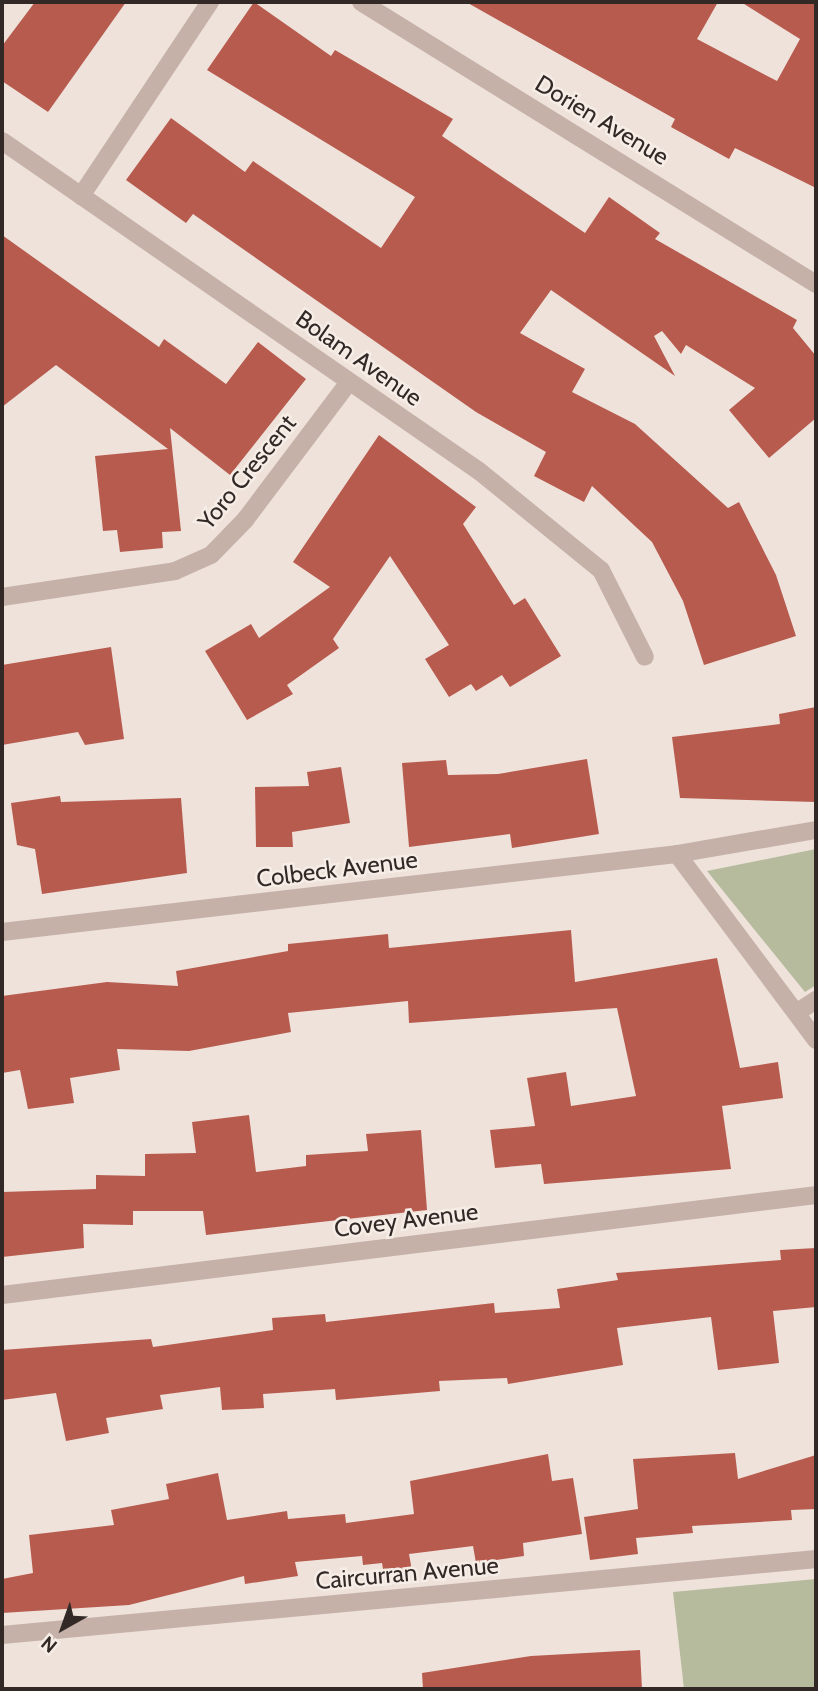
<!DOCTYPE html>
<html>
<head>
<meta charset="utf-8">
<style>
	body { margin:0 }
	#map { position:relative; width:818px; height:1691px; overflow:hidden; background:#eee2da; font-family:Cabin,sans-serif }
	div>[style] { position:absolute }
	.green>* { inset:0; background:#b5bb9c }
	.building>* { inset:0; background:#b85b4f }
	.minor>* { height:18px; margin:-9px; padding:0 9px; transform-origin:9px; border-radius:9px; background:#c5b1a8 }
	span { translate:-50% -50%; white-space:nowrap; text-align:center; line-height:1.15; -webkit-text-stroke:5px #f6ede6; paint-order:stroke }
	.street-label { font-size:24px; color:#322927 }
	.frame { position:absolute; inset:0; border:4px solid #322927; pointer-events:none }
	.north { position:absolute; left:28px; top:1593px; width:70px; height:70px; -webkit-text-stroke:5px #f6ede6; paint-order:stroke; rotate:220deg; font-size:19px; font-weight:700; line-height:28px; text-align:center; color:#322927 }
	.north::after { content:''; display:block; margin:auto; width:24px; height:32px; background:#322927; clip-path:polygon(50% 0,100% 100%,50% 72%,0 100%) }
</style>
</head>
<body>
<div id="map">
	<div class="green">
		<div style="clip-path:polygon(816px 849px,816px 985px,805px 992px,707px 871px)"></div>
		<div style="clip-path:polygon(816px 1579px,816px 1689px,684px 1689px,673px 1592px)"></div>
	</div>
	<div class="building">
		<div style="clip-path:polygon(35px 2px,126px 2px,48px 112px,2px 81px,2px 46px)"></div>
		<div style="clip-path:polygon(254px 2px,331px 56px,335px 50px,453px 119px,442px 136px,585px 233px,609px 197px,660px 233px,655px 239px,797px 320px,793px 328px,816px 356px,816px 418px,769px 458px,729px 410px,755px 388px,686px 345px,681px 354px,662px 331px,654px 336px,675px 376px,551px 290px,520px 333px,585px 369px,572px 392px,635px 424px,728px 508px,739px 502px,776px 575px,796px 636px,704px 665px,683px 601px,652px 542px,592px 486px,584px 502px,534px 476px,546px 452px,476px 412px,193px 214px,186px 223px,126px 180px,171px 118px,245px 172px,253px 161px,381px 248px,415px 197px,207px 70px)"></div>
		<div style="clip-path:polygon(466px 2px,718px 2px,697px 39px,777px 81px,800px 39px,741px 2px,816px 2px,816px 188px,735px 148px,729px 159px,671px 127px,675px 119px)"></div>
		<div style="clip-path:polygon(2px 235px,159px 347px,164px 339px,226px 384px,258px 342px,306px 379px,230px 475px,170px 428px,181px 531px,162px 532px,163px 548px,120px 552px,117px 530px,103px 531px,95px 456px,168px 449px,56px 365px,2px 407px)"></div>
		<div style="clip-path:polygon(379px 435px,476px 507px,463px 524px,514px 605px,525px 598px,561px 656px,510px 687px,502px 675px,476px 691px,471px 684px,449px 697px,425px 659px,449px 645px,390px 556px,333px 639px,339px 648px,287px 685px,293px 694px,247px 720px,205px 651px,251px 624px,259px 638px,330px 587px,293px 562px)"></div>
		<div style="clip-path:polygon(111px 647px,124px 739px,85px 745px,78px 732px,2px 745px,2px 665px)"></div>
		<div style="clip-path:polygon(816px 707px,816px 802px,680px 798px,672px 737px,780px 724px,779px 714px)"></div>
		<div style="clip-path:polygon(587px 759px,599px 834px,512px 848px,510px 834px,409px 847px,402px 763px,446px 760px,448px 775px,498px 774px)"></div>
		<div style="clip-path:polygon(341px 767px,350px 823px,292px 832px,293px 847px,256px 847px,255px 787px,309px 786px,307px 772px)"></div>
		<div style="clip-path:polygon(60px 796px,61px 802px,181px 798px,187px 873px,42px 894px,35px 849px,17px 845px,11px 803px)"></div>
		<div style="clip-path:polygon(571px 930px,575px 982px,717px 958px,740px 1068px,778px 1062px,783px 1098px,722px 1106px,731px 1169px,544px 1184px,541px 1164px,495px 1168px,490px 1130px,535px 1126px,527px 1078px,566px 1072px,571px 1106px,636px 1096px,617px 1008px,409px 1023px,408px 1001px,288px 1013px,291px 1032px,189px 1051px,117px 1049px,120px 1070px,70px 1078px,74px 1103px,28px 1109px,20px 1070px,2px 1073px,2px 996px,107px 982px,178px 986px,176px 971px,288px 951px,288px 944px,388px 934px,389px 948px)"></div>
		<div style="clip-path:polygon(249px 1115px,256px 1172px,306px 1166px,306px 1155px,368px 1151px,366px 1134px,421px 1130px,427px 1210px,206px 1235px,203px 1211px,133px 1211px,133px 1225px,83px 1224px,84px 1248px,2px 1257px,2px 1192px,96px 1189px,96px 1175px,145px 1176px,145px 1154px,196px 1153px,192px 1122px)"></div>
		<div style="clip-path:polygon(816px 1248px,816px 1307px,773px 1311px,779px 1363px,718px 1370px,711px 1317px,617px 1328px,623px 1365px,508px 1384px,507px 1378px,439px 1381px,440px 1391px,336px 1400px,335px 1389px,263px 1394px,264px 1408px,222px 1410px,220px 1387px,160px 1395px,163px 1409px,106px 1418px,109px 1433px,66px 1441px,56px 1393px,2px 1400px,2px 1350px,151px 1339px,153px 1347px,273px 1330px,272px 1318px,325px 1314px,326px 1322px,494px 1303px,495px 1313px,560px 1308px,557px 1289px,618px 1280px,616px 1273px,781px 1260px,780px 1250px)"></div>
		<div style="clip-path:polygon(735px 1453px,738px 1479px,816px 1455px,816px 1509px,791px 1510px,792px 1520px,692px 1526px,693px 1533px,636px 1538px,638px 1554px,590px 1560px,584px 1517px,638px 1509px,633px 1459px)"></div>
		<div style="clip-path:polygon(548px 1454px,552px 1481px,573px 1478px,582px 1534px,523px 1543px,524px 1556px,476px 1563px,473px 1546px,409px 1554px,412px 1571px,384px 1575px,382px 1563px,363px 1565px,362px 1556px,295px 1562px,298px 1576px,245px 1584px,244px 1576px,129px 1605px,2px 1613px,2px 1579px,33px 1573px,29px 1535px,114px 1525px,111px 1510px,169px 1499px,166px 1484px,218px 1473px,227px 1520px,287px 1511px,288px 1519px,345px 1514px,346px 1523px,414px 1514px,410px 1481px)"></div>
		<div style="clip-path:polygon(640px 1650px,642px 1689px,423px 1689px,422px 1673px,531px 1656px)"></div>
	</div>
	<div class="minor">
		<div style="left:361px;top:2px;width:535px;rotate:31.79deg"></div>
		<div style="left:2px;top:141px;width:580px;rotate:34.68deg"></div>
		<div style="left:479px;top:471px;width:157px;rotate:39.1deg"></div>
		<div style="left:601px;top:570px;width:97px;rotate:63.2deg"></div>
		<div style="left:81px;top:196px;width:233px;rotate:-56.4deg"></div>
		<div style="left:2px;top:597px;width:175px;rotate:-8.5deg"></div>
		<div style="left:175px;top:571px;width:39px;rotate:-24deg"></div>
		<div style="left:211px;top:555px;width:49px;rotate:-45.8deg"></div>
		<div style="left:245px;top:520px;width:173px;rotate:-53deg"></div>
		<div style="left:677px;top:854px;width:232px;rotate:53.2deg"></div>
		<div style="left:2px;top:932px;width:679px;rotate:-6.59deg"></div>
		<div style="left:677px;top:854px;width:141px;rotate:-9.8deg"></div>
		<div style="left:799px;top:1011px;width:20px;rotate:-33deg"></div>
		<div style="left:2px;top:1295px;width:820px;rotate:-7deg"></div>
		<div style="left:2px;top:1635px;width:818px;rotate:-5.33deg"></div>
	</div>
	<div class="street-label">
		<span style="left:602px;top:120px;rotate:31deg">Dorien Avenue</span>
		<span style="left:359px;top:358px;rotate:35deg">Bolam Avenue</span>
		<span style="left:247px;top:472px;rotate:-51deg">Yoro Crescent</span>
		<span style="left:337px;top:869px;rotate:-7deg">Colbeck Avenue</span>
		<span style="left:406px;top:1220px;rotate:-7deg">Covey Avenue</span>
		<span style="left:407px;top:1573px;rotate:-5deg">Caircurran Avenue</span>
	</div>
	<div class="frame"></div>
	<div class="north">N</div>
</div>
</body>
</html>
